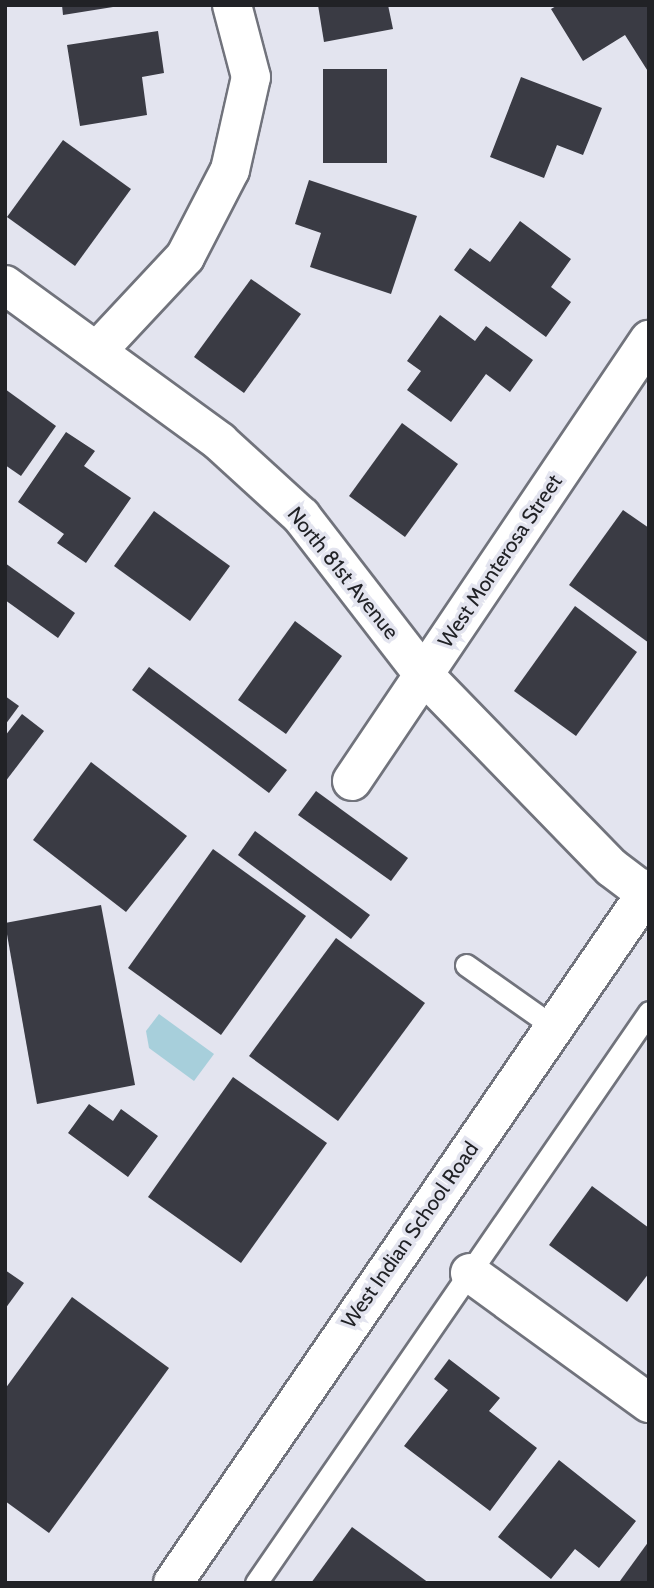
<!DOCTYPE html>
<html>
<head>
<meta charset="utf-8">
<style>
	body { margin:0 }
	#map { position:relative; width:654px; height:1588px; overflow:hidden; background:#e3e4ef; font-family:Cabin,sans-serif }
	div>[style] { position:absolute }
	.water>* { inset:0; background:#a7cfdb }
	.building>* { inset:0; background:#3a3b44 }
	.roads { filter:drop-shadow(2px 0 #71737c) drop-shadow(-2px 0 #71737c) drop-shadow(0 2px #71737c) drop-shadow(0 -2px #71737c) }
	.lane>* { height:21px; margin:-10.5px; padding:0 10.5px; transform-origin:10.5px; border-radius:10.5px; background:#fff }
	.street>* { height:38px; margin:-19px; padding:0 19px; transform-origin:19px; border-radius:19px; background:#fff }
	.secondary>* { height:38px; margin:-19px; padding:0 19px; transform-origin:19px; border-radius:19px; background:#fff }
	span { translate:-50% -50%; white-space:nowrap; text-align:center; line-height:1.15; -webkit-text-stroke:7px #e3e4ef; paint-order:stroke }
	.street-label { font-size:21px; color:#212226 }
	.frame { position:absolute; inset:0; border:7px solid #212226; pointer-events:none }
</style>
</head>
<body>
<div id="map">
	<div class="water">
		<div style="clip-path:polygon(159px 1014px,214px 1054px,194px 1081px,149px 1048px,146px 1031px)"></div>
	</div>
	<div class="building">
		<div style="clip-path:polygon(62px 5px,113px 5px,113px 7px,63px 15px)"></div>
		<div style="clip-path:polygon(318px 5px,388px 5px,393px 29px,324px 42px)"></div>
		<div style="clip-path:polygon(558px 5px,649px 5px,649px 73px,625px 35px,583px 61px,551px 9px)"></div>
		<div style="clip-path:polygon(158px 31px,164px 73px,142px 77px,147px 115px,80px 126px,67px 45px)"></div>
		<div style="clip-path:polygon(323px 69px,387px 69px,387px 163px,323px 163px)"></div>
		<div style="clip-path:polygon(521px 77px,602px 108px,583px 155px,557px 145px,544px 178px,490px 157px)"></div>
		<div style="clip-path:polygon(63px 140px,131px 189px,75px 266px,7px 217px)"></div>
		<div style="clip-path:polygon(309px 180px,417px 216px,391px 294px,310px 267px,321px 233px,295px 224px)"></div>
		<div style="clip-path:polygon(520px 221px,571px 259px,551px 287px,571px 302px,546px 337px,454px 270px,470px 248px,490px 262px)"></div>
		<div style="clip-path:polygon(251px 279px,301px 314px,244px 393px,194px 357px)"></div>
		<div style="clip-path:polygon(440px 315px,475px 341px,486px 326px,533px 360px,510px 392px,486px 374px,451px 422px,407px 390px,421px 371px,407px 361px)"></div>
		<div style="clip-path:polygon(5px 389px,56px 426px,21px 476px,5px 465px)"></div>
		<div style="clip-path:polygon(402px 423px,458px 464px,405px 537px,349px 496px)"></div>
		<div style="clip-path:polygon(66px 432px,95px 451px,84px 466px,131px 498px,86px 563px,57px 543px,64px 534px,18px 502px)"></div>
		<div style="clip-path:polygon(623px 510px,649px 528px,649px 643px,569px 585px)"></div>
		<div style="clip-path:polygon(154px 511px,230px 566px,190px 621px,114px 566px)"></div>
		<div style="clip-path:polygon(5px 563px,75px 613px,58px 638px,5px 600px)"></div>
		<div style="clip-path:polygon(575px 606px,637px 652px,576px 736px,514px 691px)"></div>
		<div style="clip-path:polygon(295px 621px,342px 656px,286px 734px,238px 700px)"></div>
		<div style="clip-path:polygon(149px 667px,287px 770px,269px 793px,132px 690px)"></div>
		<div style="clip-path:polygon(5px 696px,19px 706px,5px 725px)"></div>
		<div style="clip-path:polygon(22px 714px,44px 731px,5px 782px,5px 736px)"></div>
		<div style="clip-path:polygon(91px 762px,187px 836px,126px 912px,33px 840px)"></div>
		<div style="clip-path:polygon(316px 791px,408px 858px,391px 881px,298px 815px)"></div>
		<div style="clip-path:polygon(255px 831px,370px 915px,351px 939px,238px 855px)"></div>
		<div style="clip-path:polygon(213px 849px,306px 916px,221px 1035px,128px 968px)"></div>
		<div style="clip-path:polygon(101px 905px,135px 1085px,37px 1104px,5px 923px)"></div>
		<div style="clip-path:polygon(336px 938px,425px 1003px,338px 1121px,249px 1056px)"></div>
		<div style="clip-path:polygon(233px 1077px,327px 1143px,241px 1263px,148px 1197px)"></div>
		<div style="clip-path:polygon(89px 1104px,113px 1121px,121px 1109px,158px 1136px,128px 1177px,68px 1133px)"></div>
		<div style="clip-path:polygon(592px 1186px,649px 1228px,649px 1273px,627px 1302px,549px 1245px)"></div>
		<div style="clip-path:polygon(5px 1270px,24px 1283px,5px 1309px)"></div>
		<div style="clip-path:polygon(72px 1297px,169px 1368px,49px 1533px,5px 1501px,5px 1389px)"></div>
		<div style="clip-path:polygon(449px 1359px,500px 1398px,489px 1411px,537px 1448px,490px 1511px,404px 1446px,448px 1390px,434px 1379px)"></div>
		<div style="clip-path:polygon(559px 1460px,636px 1521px,599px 1568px,575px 1549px,551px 1579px,498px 1537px)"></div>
		<div style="clip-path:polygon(352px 1527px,429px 1583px,311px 1583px)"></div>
		<div style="clip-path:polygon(649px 1541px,649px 1583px,622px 1583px,620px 1581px)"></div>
	</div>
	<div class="roads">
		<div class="lane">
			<div style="left:466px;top:965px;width:108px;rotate:35.2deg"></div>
			<div style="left:256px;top:1583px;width:693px;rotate:-55.46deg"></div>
		</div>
		<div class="street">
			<div style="left:5px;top:285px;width:266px;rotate:36.1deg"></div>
			<div style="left:220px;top:442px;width:110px;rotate:42.4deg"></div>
			<div style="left:301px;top:516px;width:201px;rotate:52.3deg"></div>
			<div style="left:424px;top:675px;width:269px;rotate:45.8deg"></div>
			<div style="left:612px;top:868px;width:46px;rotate:37.1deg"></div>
			<div style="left:97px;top:351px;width:129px;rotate:-46.9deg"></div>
			<div style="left:185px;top:257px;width:98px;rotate:-62.7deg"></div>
			<div style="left:230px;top:170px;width:95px;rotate:-77.3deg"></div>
			<div style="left:251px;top:77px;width:74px;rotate:-104.8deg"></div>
			<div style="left:352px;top:781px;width:532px;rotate:-56.04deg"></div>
			<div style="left:470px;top:1273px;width:221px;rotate:36deg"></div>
		</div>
		<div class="secondary">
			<div style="left:173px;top:1583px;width:842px;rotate:-55.55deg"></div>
		</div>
	</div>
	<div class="street-label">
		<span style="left:500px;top:561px;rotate:-56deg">West Monterosa Street</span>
		<span style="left:343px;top:573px;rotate:51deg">North 81st Avenue</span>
		<span style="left:410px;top:1235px;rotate:-55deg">West Indian School Road</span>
	</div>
	<div class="frame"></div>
</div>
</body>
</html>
